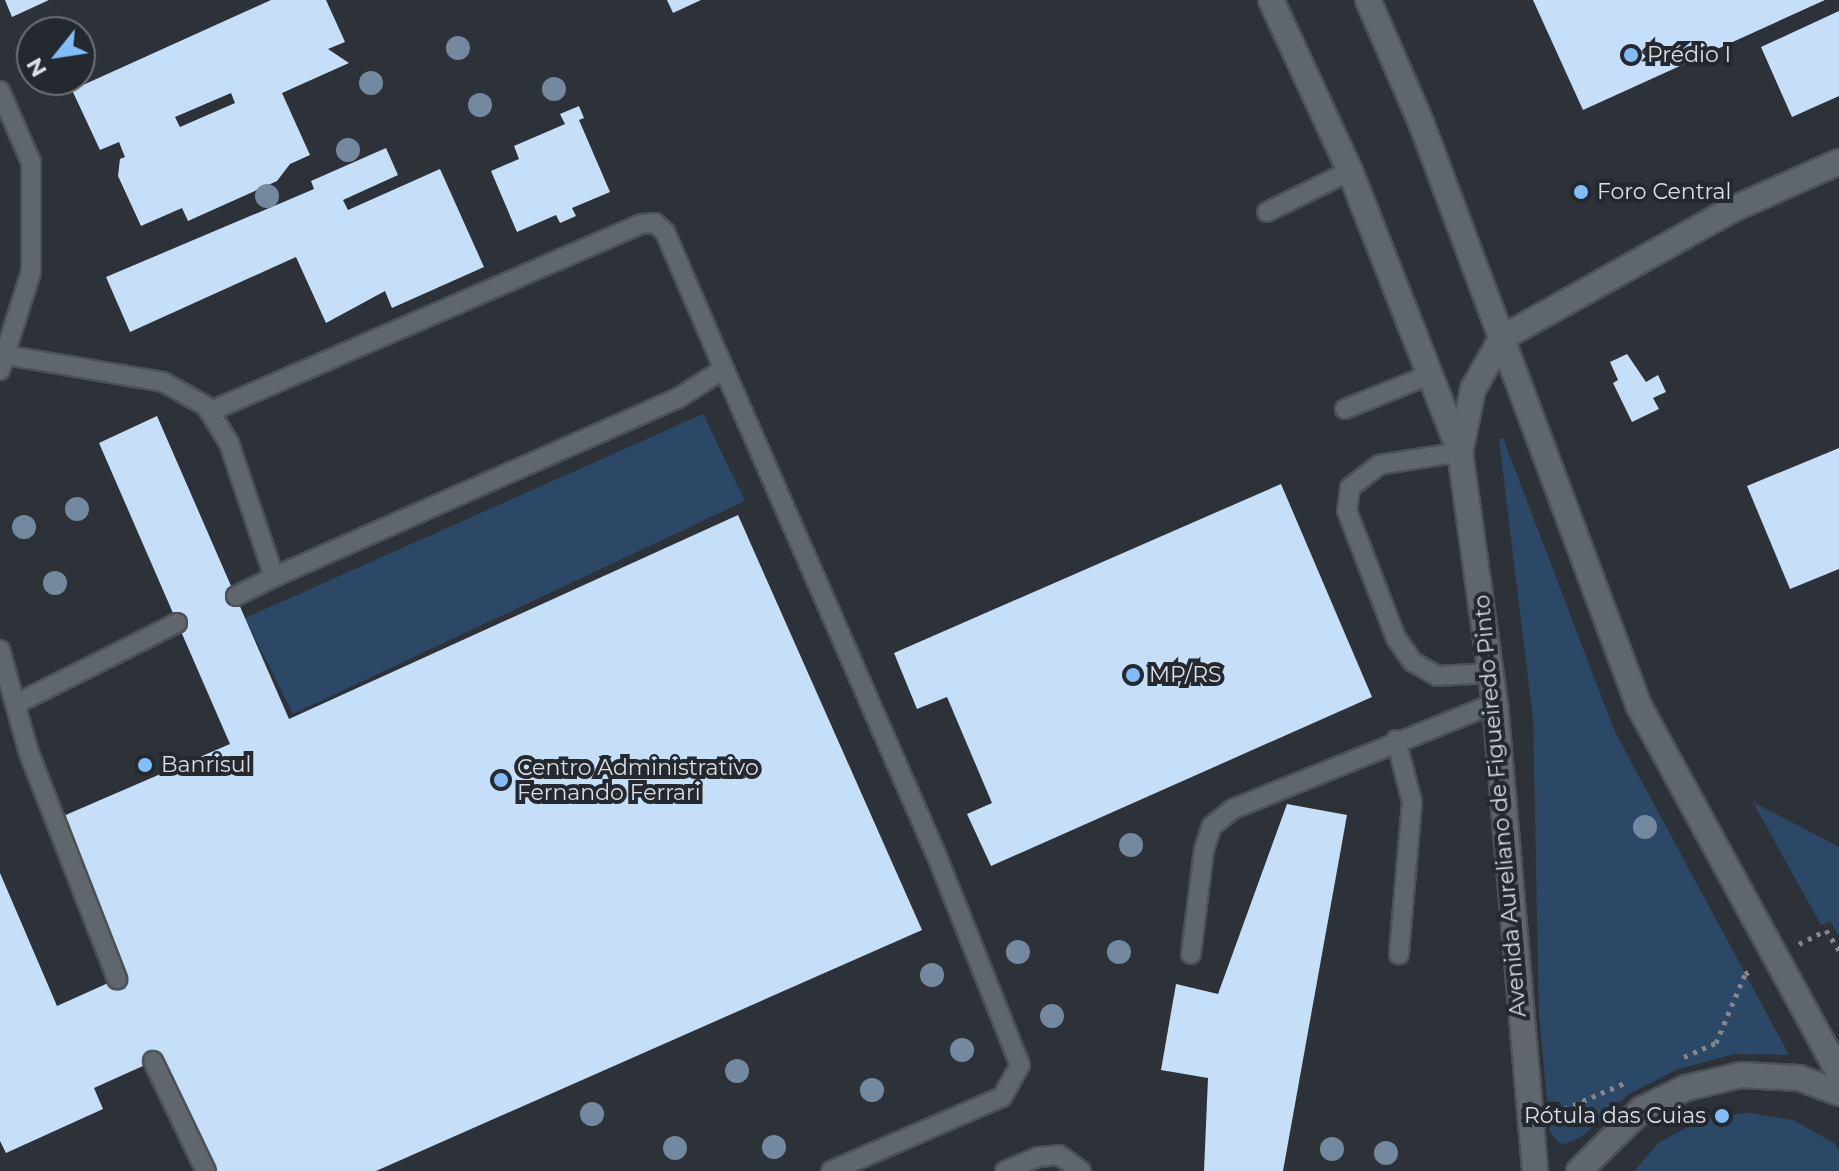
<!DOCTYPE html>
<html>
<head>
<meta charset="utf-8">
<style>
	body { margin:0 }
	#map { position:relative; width:1839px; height:1171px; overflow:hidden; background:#2d3238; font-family:Montserrat,sans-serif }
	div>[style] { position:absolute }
	.green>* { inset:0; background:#2b4866 }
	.building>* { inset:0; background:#c6dff9 }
	.path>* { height:5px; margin-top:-2.5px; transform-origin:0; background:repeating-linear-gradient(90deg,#83878c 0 4px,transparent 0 10px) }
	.roads { filter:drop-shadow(2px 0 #4c5156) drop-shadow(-2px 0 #4c5156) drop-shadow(0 2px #4c5156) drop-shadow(0 -2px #4c5156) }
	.service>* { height:18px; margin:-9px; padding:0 9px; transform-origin:9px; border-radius:9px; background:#5f666c }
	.secondary>* { height:24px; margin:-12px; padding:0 12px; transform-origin:12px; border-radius:12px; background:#5f666c }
	.trees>* { width:24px; height:24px; margin:-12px; border-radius:50%; background:#73899f }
	.dots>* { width:22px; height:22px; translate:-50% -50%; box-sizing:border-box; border:4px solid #23292e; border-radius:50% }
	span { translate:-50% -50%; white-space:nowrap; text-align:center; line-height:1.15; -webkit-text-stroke:8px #23292e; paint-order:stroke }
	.poi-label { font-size:22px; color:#dbdee2 }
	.left { translate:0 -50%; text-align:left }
	.right { translate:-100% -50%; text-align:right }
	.street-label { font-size:22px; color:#dbdee2 }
	.north { position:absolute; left:16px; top:16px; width:80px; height:80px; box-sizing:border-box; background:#23292e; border:2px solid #6d7176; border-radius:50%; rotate:240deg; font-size:22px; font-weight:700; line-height:32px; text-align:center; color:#dbdee2 }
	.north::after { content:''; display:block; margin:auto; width:28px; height:36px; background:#80bdfa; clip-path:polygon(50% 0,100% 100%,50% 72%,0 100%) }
</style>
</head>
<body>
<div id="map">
	<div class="green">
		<div style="clip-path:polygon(703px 414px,745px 501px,293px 714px,245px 618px)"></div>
		<div style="clip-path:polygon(1503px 438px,1614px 730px,1789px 1055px,1735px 1054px,1678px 1069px,1629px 1094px,1581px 1137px,1562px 1145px,1550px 1132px,1539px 1014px,1533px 719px,1499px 439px)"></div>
		<div style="clip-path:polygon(1753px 802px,1839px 847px,1839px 936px,1830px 921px,1821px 925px)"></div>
		<div style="clip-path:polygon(1749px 1113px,1793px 1120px,1834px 1143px,1839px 1150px,1839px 1171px,1634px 1171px,1659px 1142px,1704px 1119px)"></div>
	</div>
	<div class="building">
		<div style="clip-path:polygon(5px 0,49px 0,12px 17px)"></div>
		<div style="clip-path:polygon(evenodd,271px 0,326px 0,345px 42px,328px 49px,349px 63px,282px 93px,310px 155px,290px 164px,277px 181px,188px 221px,182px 208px,141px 226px,118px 176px,120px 159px,125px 157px,119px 142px,100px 150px,72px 90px,271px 0,231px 93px,235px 103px,180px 127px,175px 117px,231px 93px)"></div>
		<div style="clip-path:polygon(667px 0,701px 0,673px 13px)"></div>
		<div style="clip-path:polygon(1533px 0,1825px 0,1583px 110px)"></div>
		<div style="clip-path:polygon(1839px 11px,1839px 96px,1792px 117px,1761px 47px)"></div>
		<div style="clip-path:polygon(579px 106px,584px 118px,579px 120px,610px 192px,572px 208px,576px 216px,560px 223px,556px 215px,517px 232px,491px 171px,519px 159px,514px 146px,565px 124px,560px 114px)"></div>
		<div style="clip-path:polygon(386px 148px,398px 175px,343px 200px,348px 210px,440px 169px,484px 267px,392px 308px,385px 291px,326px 323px,296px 257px,130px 332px,106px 277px,314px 189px,311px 181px)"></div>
		<div style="clip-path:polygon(1627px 354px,1646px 382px,1658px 375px,1666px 392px,1653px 398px,1659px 409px,1632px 422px,1613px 383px,1618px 380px,1610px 362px)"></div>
		<div style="clip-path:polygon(157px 416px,289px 719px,738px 515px,922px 930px,376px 1171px,215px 1171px,163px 1057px,94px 1088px,103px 1109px,6px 1153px,0 1141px,0 873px,57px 1006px,126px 975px,61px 817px,230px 744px,99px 443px)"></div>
		<div style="clip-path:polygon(1839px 448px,1839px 569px,1790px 589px,1747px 486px)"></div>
		<div style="clip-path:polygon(1281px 484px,1372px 697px,991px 866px,967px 814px,992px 803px,947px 697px,917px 709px,894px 653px)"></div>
		<div style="clip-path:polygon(1287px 804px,1347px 815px,1283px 1171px,1204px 1171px,1208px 1078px,1161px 1070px,1176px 984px,1218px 994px)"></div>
	</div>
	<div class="path">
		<div style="left:1799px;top:944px;width:30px;rotate:-27deg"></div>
		<div style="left:1826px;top:930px;width:24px;rotate:57deg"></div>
		<div style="left:1684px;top:1057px;width:35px;rotate:-24deg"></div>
		<div style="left:1716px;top:1043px;width:75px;rotate:-67.2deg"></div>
		<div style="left:1745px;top:974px;width:8px;rotate:-30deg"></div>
		<div style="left:1555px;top:1113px;width:78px;rotate:-23.3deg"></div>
	</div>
	<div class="roads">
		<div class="service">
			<div style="left:0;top:91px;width:77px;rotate:66.4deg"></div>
			<div style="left:31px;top:162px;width:110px;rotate:90deg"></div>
			<div style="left:31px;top:272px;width:103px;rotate:107.6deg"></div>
			<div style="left:1267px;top:212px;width:93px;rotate:-26.3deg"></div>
			<div style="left:5px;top:355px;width:160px;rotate:9.7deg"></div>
			<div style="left:163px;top:382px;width:49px;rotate:29.2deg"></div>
			<div style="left:206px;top:406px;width:44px;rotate:58.1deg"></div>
			<div style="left:229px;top:443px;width:141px;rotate:71.4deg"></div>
			<div style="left:274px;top:577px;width:442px;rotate:-23.9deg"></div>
			<div style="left:678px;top:398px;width:54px;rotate:-32.2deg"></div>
			<div style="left:724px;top:369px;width:529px;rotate:66.39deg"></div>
			<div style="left:936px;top:854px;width:227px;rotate:68.3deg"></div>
			<div style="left:1020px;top:1065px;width:37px;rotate:119deg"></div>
			<div style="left:1002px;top:1097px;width:186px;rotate:156.6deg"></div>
			<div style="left:1345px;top:409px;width:94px;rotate:-21.9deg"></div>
			<div style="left:211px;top:411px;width:469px;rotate:-23.5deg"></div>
			<div style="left:641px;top:224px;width:14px;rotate:-4deg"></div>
			<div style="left:655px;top:223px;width:13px;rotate:42deg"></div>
			<div style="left:665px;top:232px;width:149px;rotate:66.7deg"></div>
			<div style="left:1460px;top:452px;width:82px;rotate:170.9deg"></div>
			<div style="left:1379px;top:465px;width:37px;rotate:142deg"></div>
			<div style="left:1350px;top:488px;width:23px;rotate:97deg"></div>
			<div style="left:1347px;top:511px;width:136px;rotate:68.9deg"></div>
			<div style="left:1396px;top:638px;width:29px;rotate:55deg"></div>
			<div style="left:1413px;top:662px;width:28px;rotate:30deg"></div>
			<div style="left:1437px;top:676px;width:54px;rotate:-3.2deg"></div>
			<div style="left:236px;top:596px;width:42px;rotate:-26.6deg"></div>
			<div style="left:0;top:650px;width:107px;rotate:74.3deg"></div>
			<div style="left:29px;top:753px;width:243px;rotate:68.7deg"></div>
			<div style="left:18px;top:703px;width:178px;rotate:-26.7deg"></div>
			<div style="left:1396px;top:740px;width:64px;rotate:75.5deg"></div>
			<div style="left:1412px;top:802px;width:153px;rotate:94.9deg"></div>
			<div style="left:1191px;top:954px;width:105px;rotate:-82.9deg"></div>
			<div style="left:1204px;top:850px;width:25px;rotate:-72deg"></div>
			<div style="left:1212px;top:826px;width:27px;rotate:-39deg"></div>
			<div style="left:1233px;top:809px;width:283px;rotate:-22deg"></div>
			<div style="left:153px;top:1061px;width:122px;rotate:64.3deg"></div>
			<div style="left:1005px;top:1171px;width:36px;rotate:-23deg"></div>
			<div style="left:1038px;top:1157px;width:21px;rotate:-5deg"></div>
			<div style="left:1059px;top:1155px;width:27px;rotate:36deg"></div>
		</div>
		<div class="secondary">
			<div style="left:1271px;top:0;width:188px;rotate:65.2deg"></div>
			<div style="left:1350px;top:171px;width:302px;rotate:68.6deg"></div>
			<div style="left:1460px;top:452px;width:253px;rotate:82.1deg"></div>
			<div style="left:1495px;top:703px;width:470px;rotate:85.1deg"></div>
			<div style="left:1368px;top:0;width:136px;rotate:66.6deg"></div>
			<div style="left:1422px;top:125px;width:620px;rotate:69.52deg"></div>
			<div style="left:1639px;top:706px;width:418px;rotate:61.4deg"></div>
			<div style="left:1460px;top:452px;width:64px;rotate:-78.3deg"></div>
			<div style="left:1473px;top:389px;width:59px;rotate:-60.4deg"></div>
			<div style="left:1502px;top:338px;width:262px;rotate:-29.2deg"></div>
			<div style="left:1731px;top:210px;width:118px;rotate:-24deg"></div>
			<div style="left:1579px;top:1171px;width:88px;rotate:-44.5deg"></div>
			<div style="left:1642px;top:1109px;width:49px;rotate:-25.5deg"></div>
			<div style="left:1686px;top:1088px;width:57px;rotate:-13.3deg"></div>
			<div style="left:1741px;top:1075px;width:58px;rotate:3deg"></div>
			<div style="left:1799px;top:1078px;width:43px;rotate:20.6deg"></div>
		</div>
	</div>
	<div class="trees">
		<div style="left:458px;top:48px"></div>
		<div style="left:371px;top:83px"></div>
		<div style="left:554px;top:89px"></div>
		<div style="left:480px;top:105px"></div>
		<div style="left:348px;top:150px"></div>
		<div style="left:267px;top:196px"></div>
		<div style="left:77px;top:509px"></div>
		<div style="left:24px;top:527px"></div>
		<div style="left:55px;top:583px"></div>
		<div style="left:1645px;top:827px"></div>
		<div style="left:1131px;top:845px"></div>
		<div style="left:1018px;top:952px"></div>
		<div style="left:1119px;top:952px"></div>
		<div style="left:932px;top:975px"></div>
		<div style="left:1052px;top:1016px"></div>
		<div style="left:962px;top:1050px"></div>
		<div style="left:737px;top:1071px"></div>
		<div style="left:872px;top:1090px"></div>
		<div style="left:592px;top:1114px"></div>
		<div style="left:774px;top:1147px"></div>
		<div style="left:675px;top:1148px"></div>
		<div style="left:1332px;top:1149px"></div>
		<div style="left:1386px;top:1153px"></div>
	</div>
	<div class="dots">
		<div style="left:1631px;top:55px;background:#80bdfa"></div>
		<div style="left:1581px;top:192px;background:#80bdfa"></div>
		<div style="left:1133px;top:675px;background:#80bdfa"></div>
		<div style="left:145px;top:765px;background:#80bdfa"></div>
		<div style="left:501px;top:780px;background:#80bdfa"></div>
		<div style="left:1722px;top:1116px;background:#80bdfa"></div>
	</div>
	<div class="poi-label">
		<span class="left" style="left:1647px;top:55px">Prédio I</span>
		<span class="left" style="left:1597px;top:192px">Foro Central</span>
		<span class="left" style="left:1149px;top:675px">MP/RS</span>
		<span class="left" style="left:161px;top:765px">Banrisul</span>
		<span class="left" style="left:517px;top:780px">Centro Administrativo<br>Fernando Ferrari</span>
		<span class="right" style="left:1706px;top:1116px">Rótula das Cuias</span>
	</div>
	<div class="street-label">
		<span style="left:1500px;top:806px;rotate:-95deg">Avenida Aureliano de Figueiredo Pinto</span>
	</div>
	<div class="north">N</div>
</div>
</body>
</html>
